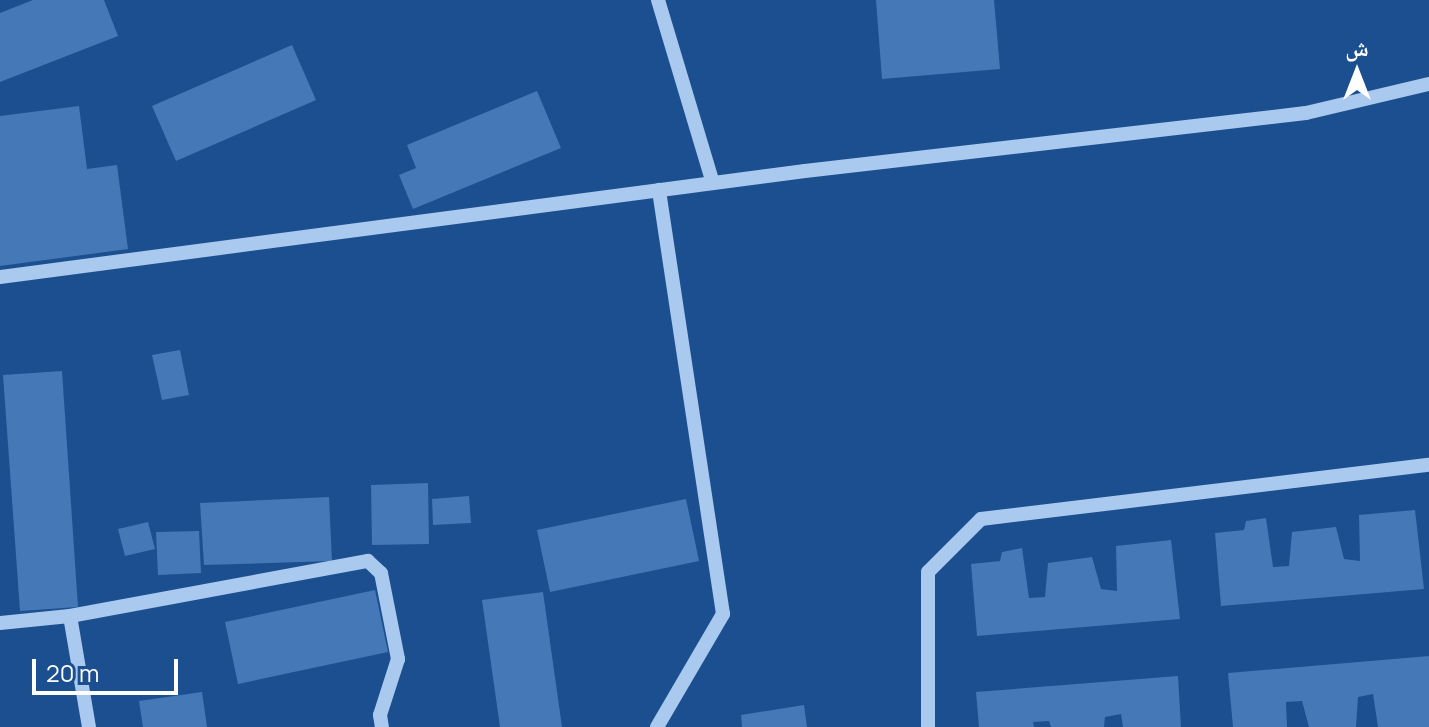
<!DOCTYPE html>
<html>
<head>
<meta charset="utf-8">
<style>
	body { margin:0 }
	#map { position:relative; width:1429px; height:727px; overflow:hidden; background:#1b4f8f; font-family:Manrope,"Noto Naskh Arabic",sans-serif }
	div>[style] { position:absolute }
	.building>* { inset:0; background:#4478b7 }
	.minor>* { height:14px; margin:-7px; padding:0 7px; transform-origin:7px; border-radius:7px; background:#a9c9ee }
	span { translate:-50% -50%; white-space:nowrap; text-align:center; line-height:1.15; -webkit-text-stroke:6px #1b4f8f; paint-order:stroke }
	.north { position:absolute; left:1317px; top:32px; width:80px; height:80px; -webkit-text-stroke:6px #1b4f8f; paint-order:stroke; rotate:0deg; font-size:22px; font-weight:700; line-height:32px; text-align:center; color:#fff }
	.north::after { content:''; display:block; margin:auto; width:28px; height:36px; background:#fff; clip-path:polygon(50% 0,100% 100%,50% 72%,0 100%) }
	.scale { position:absolute; left:32px; top:659px; width:146px; height:36px; box-sizing:border-box; border:4px solid #fff; border-top:0; padding-left:10px; font-size:24px; line-height:28px; white-space:nowrap; color:#fff; -webkit-text-stroke:6px #1b4f8f; paint-order:stroke }
</style>
</head>
<body>
<div id="map">
	<div class="building">
		<div style="clip-path:polygon(33px 0,104px 0,118px 36px,0 82px,0 13px)"></div>
		<div style="clip-path:polygon(876px 0,994px 0,1000px 69px,882px 79px)"></div>
		<div style="clip-path:polygon(292px 45px,316px 100px,176px 161px,152px 106px)"></div>
		<div style="clip-path:polygon(537px 91px,561px 148px,413px 209px,399px 175px,416px 168px,407px 145px)"></div>
		<div style="clip-path:polygon(79px 106px,87px 169px,117px 165px,128px 249px,0 266px,0 116px)"></div>
		<div style="clip-path:polygon(180px 350px,189px 395px,162px 400px,152px 355px)"></div>
		<div style="clip-path:polygon(62px 371px,78px 607px,20px 611px,3px 375px)"></div>
		<div style="clip-path:polygon(428px 483px,429px 544px,372px 545px,371px 485px)"></div>
		<div style="clip-path:polygon(469px 496px,471px 523px,433px 525px,432px 499px)"></div>
		<div style="clip-path:polygon(329px 497px,332px 561px,204px 565px,200px 503px)"></div>
		<div style="clip-path:polygon(686px 499px,699px 561px,550px 592px,537px 530px)"></div>
		<div style="clip-path:polygon(1415px 510px,1424px 589px,1221px 606px,1215px 533px,1244px 530px,1246px 521px,1266px 518px,1273px 567px,1289px 566px,1292px 532px,1336px 527px,1344px 559px,1360px 561px,1359px 515px)"></div>
		<div style="clip-path:polygon(148px 522px,155px 549px,125px 556px,118px 529px)"></div>
		<div style="clip-path:polygon(199px 531px,201px 573px,158px 575px,156px 532px)"></div>
		<div style="clip-path:polygon(1171px 540px,1180px 619px,977px 636px,971px 564px,1000px 561px,1002px 552px,1022px 548px,1029px 598px,1045px 597px,1048px 563px,1092px 557px,1101px 589px,1117px 591px,1116px 546px)"></div>
		<div style="clip-path:polygon(375px 590px,388px 652px,238px 684px,225px 622px)"></div>
		<div style="clip-path:polygon(543px 592px,562px 727px,500px 727px,482px 600px)"></div>
		<div style="clip-path:polygon(1429px 656px,1429px 727px,1378px 727px,1373px 694px,1358px 697px,1356px 727px,1309px 727px,1302px 701px,1286px 702px,1287px 727px,1233px 727px,1228px 673px)"></div>
		<div style="clip-path:polygon(1178px 676px,1181px 727px,1123px 727px,1121px 714px,1105px 717px,1104px 727px,1051px 727px,1049px 721px,1033px 722px,1034px 727px,979px 727px,976px 692px)"></div>
		<div style="clip-path:polygon(202px 692px,207px 727px,143px 727px,139px 701px)"></div>
		<div style="clip-path:polygon(804px 705px,807px 727px,742px 727px,741px 715px)"></div>
	</div>
	<div class="minor">
		<div style="left:658px;top:0;width:191px;rotate:73.3deg"></div>
		<div style="left:0;top:277px;width:812px;rotate:-7.5deg"></div>
		<div style="left:805px;top:171px;width:504px;rotate:-6.6deg"></div>
		<div style="left:1306px;top:113px;width:126px;rotate:-13.3deg"></div>
		<div style="left:70px;top:616px;width:113px;rotate:80.3deg"></div>
		<div style="left:0;top:623px;width:70px;rotate:-5.7deg"></div>
		<div style="left:70px;top:616px;width:303px;rotate:-10.5deg"></div>
		<div style="left:368px;top:561px;width:18px;rotate:43deg"></div>
		<div style="left:381px;top:573px;width:88px;rotate:78.8deg"></div>
		<div style="left:398px;top:659px;width:59px;rotate:107.8deg"></div>
		<div style="left:380px;top:715px;width:12px;rotate:81deg"></div>
		<div style="left:657px;top:727px;width:131px;rotate:-59.7deg"></div>
		<div style="left:723px;top:614px;width:429px;rotate:-98.6deg"></div>
		<div style="left:928px;top:727px;width:155px;rotate:-90deg"></div>
		<div style="left:928px;top:572px;width:75px;rotate:-45deg"></div>
		<div style="left:981px;top:519px;width:451px;rotate:-6.9deg"></div>
	</div>
	<div class="north">ش</div>
	<div class="scale">20 m</div>
</div>
</body>
</html>
